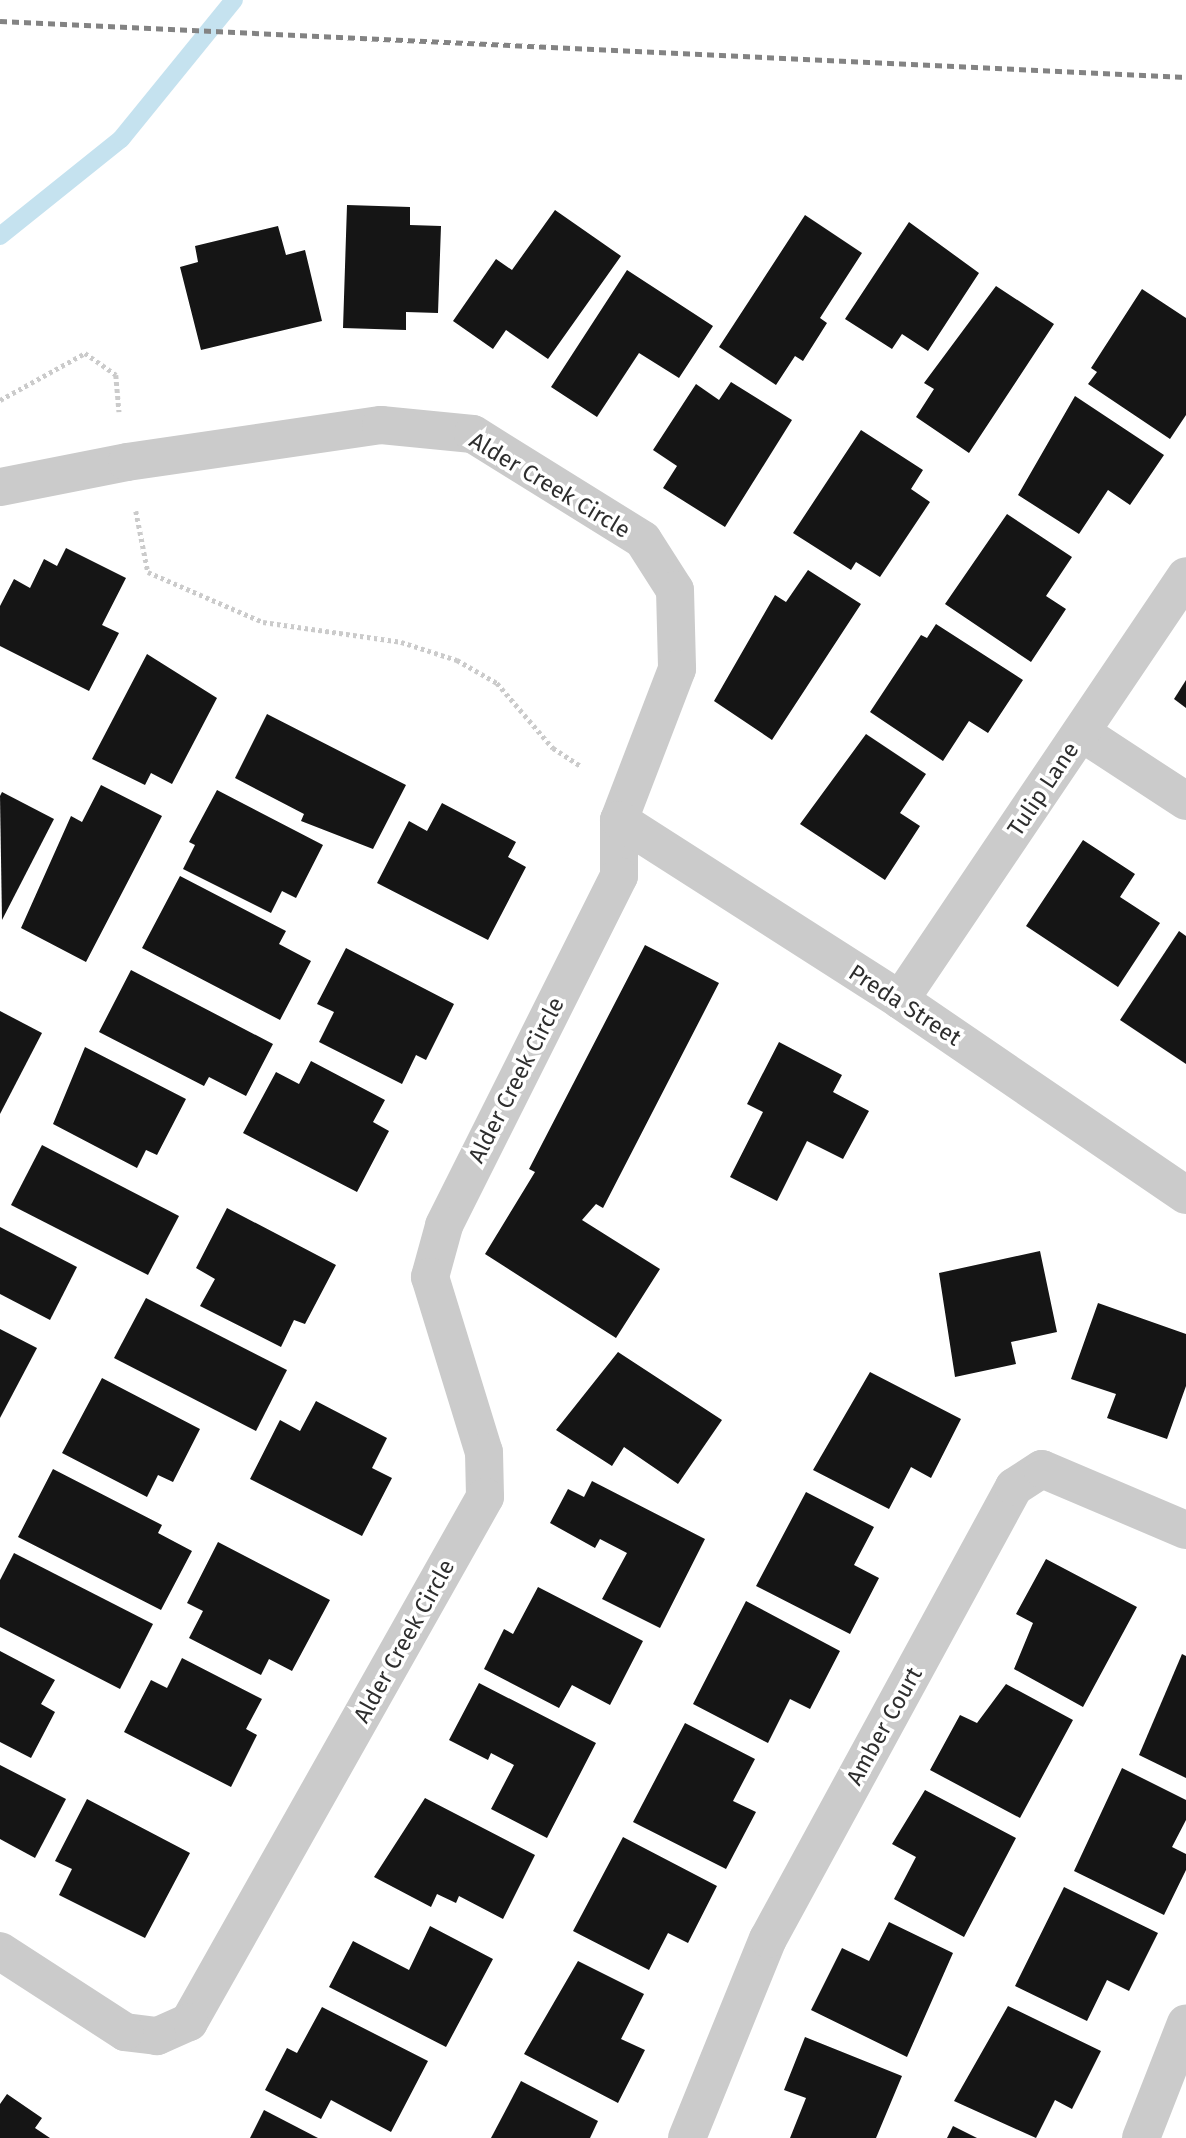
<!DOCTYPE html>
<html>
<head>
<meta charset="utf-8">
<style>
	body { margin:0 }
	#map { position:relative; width:1186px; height:2138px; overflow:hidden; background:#fff; font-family:"Fira Sans",sans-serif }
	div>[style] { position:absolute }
	.stream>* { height:18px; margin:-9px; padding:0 9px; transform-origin:9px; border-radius:9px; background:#c5e2ef }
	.building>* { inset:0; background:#151515 }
	.path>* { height:4.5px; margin-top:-2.25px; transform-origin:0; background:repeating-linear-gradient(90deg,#cbcbcb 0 3.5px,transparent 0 7px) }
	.street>* { height:38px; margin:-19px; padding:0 19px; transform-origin:19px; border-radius:19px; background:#cbcbcb }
	.rail>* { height:5px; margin-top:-2.5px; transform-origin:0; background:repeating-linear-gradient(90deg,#838383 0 7px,transparent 0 12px) }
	span { translate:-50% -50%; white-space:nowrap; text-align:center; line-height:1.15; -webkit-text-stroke:7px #fff; paint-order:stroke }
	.street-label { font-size:23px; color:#2e2e2e }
</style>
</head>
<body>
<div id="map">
	<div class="stream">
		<div style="left:0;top:236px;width:155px;rotate:-38.7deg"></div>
		<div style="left:121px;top:139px;width:179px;rotate:-50.9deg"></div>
	</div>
	<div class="building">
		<div style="clip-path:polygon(347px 205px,410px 207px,410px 225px,441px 226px,438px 313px,406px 312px,406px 330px,343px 328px)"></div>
		<div style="clip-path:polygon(555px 210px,621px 256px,548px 359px,506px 330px,493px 349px,453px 321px,496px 259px,512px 270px)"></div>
		<div style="clip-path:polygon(805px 215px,862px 253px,820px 318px,827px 323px,803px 361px,795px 356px,776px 385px,719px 347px)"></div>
		<div style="clip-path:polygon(909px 222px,979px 273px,928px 351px,902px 334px,892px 349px,845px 319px)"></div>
		<div style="clip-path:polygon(278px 226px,286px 255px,305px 250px,322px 321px,201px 350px,180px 267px,198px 262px,195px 246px)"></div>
		<div style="clip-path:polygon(627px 270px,713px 326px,679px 378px,639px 353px,597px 417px,551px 387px)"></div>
		<div style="clip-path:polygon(996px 286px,1054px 324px,969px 453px,916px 417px,934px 389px,924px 383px)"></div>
		<div style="clip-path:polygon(1142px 289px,1186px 318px,1186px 415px,1170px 439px,1088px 384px,1097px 372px,1091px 368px)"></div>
		<div style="clip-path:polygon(731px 382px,792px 420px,725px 527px,663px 488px,677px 466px,653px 450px,696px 384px,719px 400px)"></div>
		<div style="clip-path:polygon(1075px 396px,1164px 455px,1130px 505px,1108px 490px,1079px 534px,1018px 495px)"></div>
		<div style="clip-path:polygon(861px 430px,923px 470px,911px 489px,930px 502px,880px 577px,856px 562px,851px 570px,793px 533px)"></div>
		<div style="clip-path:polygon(1007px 514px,1072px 557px,1046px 596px,1066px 609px,1031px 662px,945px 604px)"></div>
		<div style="clip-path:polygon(66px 548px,126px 578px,102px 625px,119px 633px,89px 691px,0 646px,0 606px,14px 579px,30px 588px,44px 559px,57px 566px)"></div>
		<div style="clip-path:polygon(808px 570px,861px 604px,772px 740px,714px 701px,775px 595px,786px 602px)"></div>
		<div style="clip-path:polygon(936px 624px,1023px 680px,988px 733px,969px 721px,943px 761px,870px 712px,921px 635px,927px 638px)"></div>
		<div style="clip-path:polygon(147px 654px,217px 698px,172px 784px,151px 773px,145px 785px,92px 759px)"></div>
		<div style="clip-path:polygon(1186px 680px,1186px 708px,1174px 699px)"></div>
		<div style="clip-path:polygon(267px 714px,406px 785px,373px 849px,301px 821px,304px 814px,235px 778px)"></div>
		<div style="clip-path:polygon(866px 734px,926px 774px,900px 813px,920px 826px,885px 880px,800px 824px)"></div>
		<div style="clip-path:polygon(101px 785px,162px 816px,86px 962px,21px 928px,71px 816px,82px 822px)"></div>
		<div style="clip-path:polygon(217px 790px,323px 845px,296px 898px,282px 891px,271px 913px,183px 869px,195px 845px,189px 842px)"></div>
		<div style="clip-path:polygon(2px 792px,54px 819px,2px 920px,0 796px)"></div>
		<div style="clip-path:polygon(442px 803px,516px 842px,508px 857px,526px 867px,488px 940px,377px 883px,409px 821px,427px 831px)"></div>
		<div style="clip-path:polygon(1083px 840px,1135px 874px,1120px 897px,1160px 923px,1118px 987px,1026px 926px)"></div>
		<div style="clip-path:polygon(180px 876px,286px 931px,279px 944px,311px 961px,280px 1020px,142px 948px)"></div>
		<div style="clip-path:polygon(1179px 931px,1186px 936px,1186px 1064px,1120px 1020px)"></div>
		<div style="clip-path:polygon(645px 945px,719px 983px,603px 1208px,596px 1204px,582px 1220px,660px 1269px,616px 1338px,485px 1254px,535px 1172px,529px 1169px)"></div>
		<div style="clip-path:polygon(346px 948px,454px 1004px,426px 1060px,416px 1055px,402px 1084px,319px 1042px,334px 1012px,317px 1004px)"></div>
		<div style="clip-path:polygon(131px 970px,273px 1044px,246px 1096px,209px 1077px,204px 1086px,99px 1032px)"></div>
		<div style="clip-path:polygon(0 1011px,42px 1033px,0 1114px)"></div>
		<div style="clip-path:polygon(779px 1042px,842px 1075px,833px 1092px,869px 1111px,843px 1159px,807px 1141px,777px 1201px,730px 1177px,763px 1112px,747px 1104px)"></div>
		<div style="clip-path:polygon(85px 1047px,186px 1099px,157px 1155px,146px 1150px,137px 1168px,53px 1124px)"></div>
		<div style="clip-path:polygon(311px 1061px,385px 1100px,373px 1122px,389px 1131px,357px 1192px,243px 1133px,276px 1072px,299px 1084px)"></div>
		<div style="clip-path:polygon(42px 1145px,179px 1216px,148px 1275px,11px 1205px)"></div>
		<div style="clip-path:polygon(227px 1208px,336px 1265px,305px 1324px,294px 1320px,281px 1347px,200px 1306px,215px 1279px,196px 1268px)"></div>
		<div style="clip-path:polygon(0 1227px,77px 1267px,50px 1320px,0 1294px)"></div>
		<div style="clip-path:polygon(1040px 1251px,1057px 1332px,1011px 1342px,1016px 1364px,955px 1377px,939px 1273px)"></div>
		<div style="clip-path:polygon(146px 1298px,287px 1370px,256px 1431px,114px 1358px)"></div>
		<div style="clip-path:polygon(1098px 1303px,1186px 1334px,1186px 1386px,1167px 1439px,1107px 1418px,1116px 1394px,1071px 1379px)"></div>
		<div style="clip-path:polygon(0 1329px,37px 1348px,0 1418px)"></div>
		<div style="clip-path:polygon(618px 1352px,722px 1420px,678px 1484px,624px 1447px,612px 1466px,556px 1430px)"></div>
		<div style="clip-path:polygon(870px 1372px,961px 1419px,931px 1478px,911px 1467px,889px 1509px,813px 1470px)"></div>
		<div style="clip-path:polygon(102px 1378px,200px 1429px,173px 1482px,158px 1475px,147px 1497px,62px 1453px)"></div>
		<div style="clip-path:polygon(316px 1401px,387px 1438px,372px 1468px,392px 1478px,362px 1536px,250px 1479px,280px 1420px,300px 1431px)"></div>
		<div style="clip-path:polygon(53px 1469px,162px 1525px,158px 1533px,192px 1551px,161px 1610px,18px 1537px)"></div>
		<div style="clip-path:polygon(592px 1481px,705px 1539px,660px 1628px,602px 1599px,627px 1553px,600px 1539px,595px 1548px,550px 1523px,568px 1489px,584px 1497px)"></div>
		<div style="clip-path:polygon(806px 1492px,874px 1527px,854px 1565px,879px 1578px,850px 1634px,756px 1586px)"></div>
		<div style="clip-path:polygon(218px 1542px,330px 1600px,292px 1671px,269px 1659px,261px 1675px,189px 1638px,203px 1611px,187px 1603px)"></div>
		<div style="clip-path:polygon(14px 1553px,153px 1624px,120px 1689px,0 1627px,0 1580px)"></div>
		<div style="clip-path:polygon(1046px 1559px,1137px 1607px,1083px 1707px,1014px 1669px,1033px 1623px,1016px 1614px)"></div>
		<div style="clip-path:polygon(538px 1587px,643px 1641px,610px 1705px,572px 1685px,559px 1708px,484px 1669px,504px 1629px,513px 1634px)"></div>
		<div style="clip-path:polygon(746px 1601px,840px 1651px,810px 1709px,790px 1699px,768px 1743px,693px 1704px)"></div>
		<div style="clip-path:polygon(0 1651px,55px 1680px,41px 1704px,55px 1712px,31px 1758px,0 1742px)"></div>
		<div style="clip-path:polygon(1182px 1654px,1186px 1656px,1186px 1778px,1139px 1755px)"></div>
		<div style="clip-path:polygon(182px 1658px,262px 1699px,246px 1729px,257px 1735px,231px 1787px,124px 1732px,151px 1680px,167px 1688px)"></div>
		<div style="clip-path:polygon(479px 1683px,596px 1743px,547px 1838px,491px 1809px,514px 1765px,491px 1753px,488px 1760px,449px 1740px)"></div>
		<div style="clip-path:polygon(1006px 1684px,1073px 1720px,1020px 1818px,930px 1770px,960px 1715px,977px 1723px)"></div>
		<div style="clip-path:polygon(685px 1723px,755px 1759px,733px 1801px,756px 1812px,726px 1869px,633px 1822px)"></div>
		<div style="clip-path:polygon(0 1765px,66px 1799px,35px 1858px,0 1839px)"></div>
		<div style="clip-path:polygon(1122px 1768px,1186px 1800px,1186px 1820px,1172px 1847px,1186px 1854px,1186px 1870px,1164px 1915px,1074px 1871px)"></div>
		<div style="clip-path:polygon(925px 1790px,1016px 1838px,964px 1937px,894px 1899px,916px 1857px,892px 1844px)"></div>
		<div style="clip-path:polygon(425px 1798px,535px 1855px,503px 1919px,459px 1896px,456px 1903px,437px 1894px,431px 1907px,374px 1877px)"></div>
		<div style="clip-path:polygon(87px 1799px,190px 1853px,145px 1938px,59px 1895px,72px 1869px,55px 1861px)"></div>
		<div style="clip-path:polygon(623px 1837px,717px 1886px,688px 1943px,668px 1933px,649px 1970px,573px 1931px)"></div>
		<div style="clip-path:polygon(1064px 1887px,1158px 1933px,1129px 1991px,1107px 1980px,1087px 2021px,1015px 1986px)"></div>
		<div style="clip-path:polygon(889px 1922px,953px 1953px,907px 2057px,811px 2010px,842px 1948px,869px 1961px)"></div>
		<div style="clip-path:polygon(430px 1926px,493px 1959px,446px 2047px,329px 1987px,353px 1941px,409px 1970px)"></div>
		<div style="clip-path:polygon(578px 1961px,644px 1994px,621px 2039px,645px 2050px,618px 2103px,524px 2054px)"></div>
		<div style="clip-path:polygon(1008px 2006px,1101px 2051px,1072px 2109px,1055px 2100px,1036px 2138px,954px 2101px)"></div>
		<div style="clip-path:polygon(322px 2007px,428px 2061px,391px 2132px,331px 2100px,321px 2119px,265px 2090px,287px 2048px,297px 2053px)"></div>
		<div style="clip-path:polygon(805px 2037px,902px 2076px,876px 2138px,790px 2138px,806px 2098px,784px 2090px)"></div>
		<div style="clip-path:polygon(521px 2081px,598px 2121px,590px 2138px,491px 2138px)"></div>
		<div style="clip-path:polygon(7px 2094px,42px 2118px,35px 2128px,50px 2138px,0 2138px,0 2104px)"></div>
		<div style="clip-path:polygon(264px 2110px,318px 2138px,250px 2138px)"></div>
		<div style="clip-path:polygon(953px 2126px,977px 2138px,947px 2138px)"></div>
	</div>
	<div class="path">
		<div style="left:0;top:400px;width:97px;rotate:-28.9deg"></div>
		<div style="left:85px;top:353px;width:38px;rotate:35deg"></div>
		<div style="left:116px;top:375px;width:37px;rotate:85deg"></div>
		<div style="left:136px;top:511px;width:62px;rotate:78.9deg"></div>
		<div style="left:148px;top:572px;width:125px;rotate:23.5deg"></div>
		<div style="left:263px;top:622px;width:139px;rotate:8.2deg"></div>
		<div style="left:401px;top:642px;width:59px;rotate:17.8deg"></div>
		<div style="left:457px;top:660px;width:46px;rotate:29.9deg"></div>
		<div style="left:497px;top:683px;width:86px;rotate:49.3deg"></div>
		<div style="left:553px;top:748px;width:33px;rotate:33deg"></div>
	</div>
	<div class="street">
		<div style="left:0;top:487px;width:129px;rotate:-11.1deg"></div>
		<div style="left:127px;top:462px;width:257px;rotate:-8.3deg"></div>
		<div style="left:381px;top:425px;width:92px;rotate:5.6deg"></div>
		<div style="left:473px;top:434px;width:200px;rotate:31.9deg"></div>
		<div style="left:643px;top:540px;width:59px;rotate:57.4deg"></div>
		<div style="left:675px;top:590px;width:79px;rotate:88.5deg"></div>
		<div style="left:677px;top:669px;width:162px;rotate:111deg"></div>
		<div style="left:619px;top:820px;width:56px;rotate:90deg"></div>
		<div style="left:619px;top:876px;width:391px;rotate:116.6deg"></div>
		<div style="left:444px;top:1226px;width:53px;rotate:105.4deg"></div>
		<div style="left:430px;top:1277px;width:183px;rotate:72.9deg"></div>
		<div style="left:484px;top:1452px;width:45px;rotate:88.7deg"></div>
		<div style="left:485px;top:1497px;width:603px;rotate:119.41deg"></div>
		<div style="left:189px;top:2022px;width:35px;rotate:156deg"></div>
		<div style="left:157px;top:2036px;width:32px;rotate:-173deg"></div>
		<div style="left:125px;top:2032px;width:149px;rotate:-147.1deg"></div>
		<div style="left:1082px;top:733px;width:124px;rotate:33.2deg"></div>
		<div style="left:619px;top:820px;width:334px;rotate:32.6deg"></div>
		<div style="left:900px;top:1000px;width:346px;rotate:34.3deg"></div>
		<div style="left:900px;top:1000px;width:511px;rotate:-56deg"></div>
		<div style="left:687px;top:2138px;width:215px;rotate:-67.9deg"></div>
		<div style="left:768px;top:1939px;width:515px;rotate:-61.44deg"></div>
		<div style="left:1014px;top:1487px;width:33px;rotate:-33deg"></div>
		<div style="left:1042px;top:1469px;width:156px;rotate:23deg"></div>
		<div style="left:1141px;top:2138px;width:123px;rotate:-68.6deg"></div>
	</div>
	<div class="rail">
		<div style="left:0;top:21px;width:1187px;rotate:2.7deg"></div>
	</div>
	<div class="street-label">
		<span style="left:550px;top:485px;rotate:31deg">Alder Creek Circle</span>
		<span style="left:1043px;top:789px;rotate:-56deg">Tulip Lane</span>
		<span style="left:905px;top:1005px;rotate:33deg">Preda Street</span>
		<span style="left:516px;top:1080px;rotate:-63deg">Alder Creek Circle</span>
		<span style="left:404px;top:1641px;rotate:-61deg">Alder Creek Circle</span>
		<span style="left:884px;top:1726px;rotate:-61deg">Amber Court</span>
	</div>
</div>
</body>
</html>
